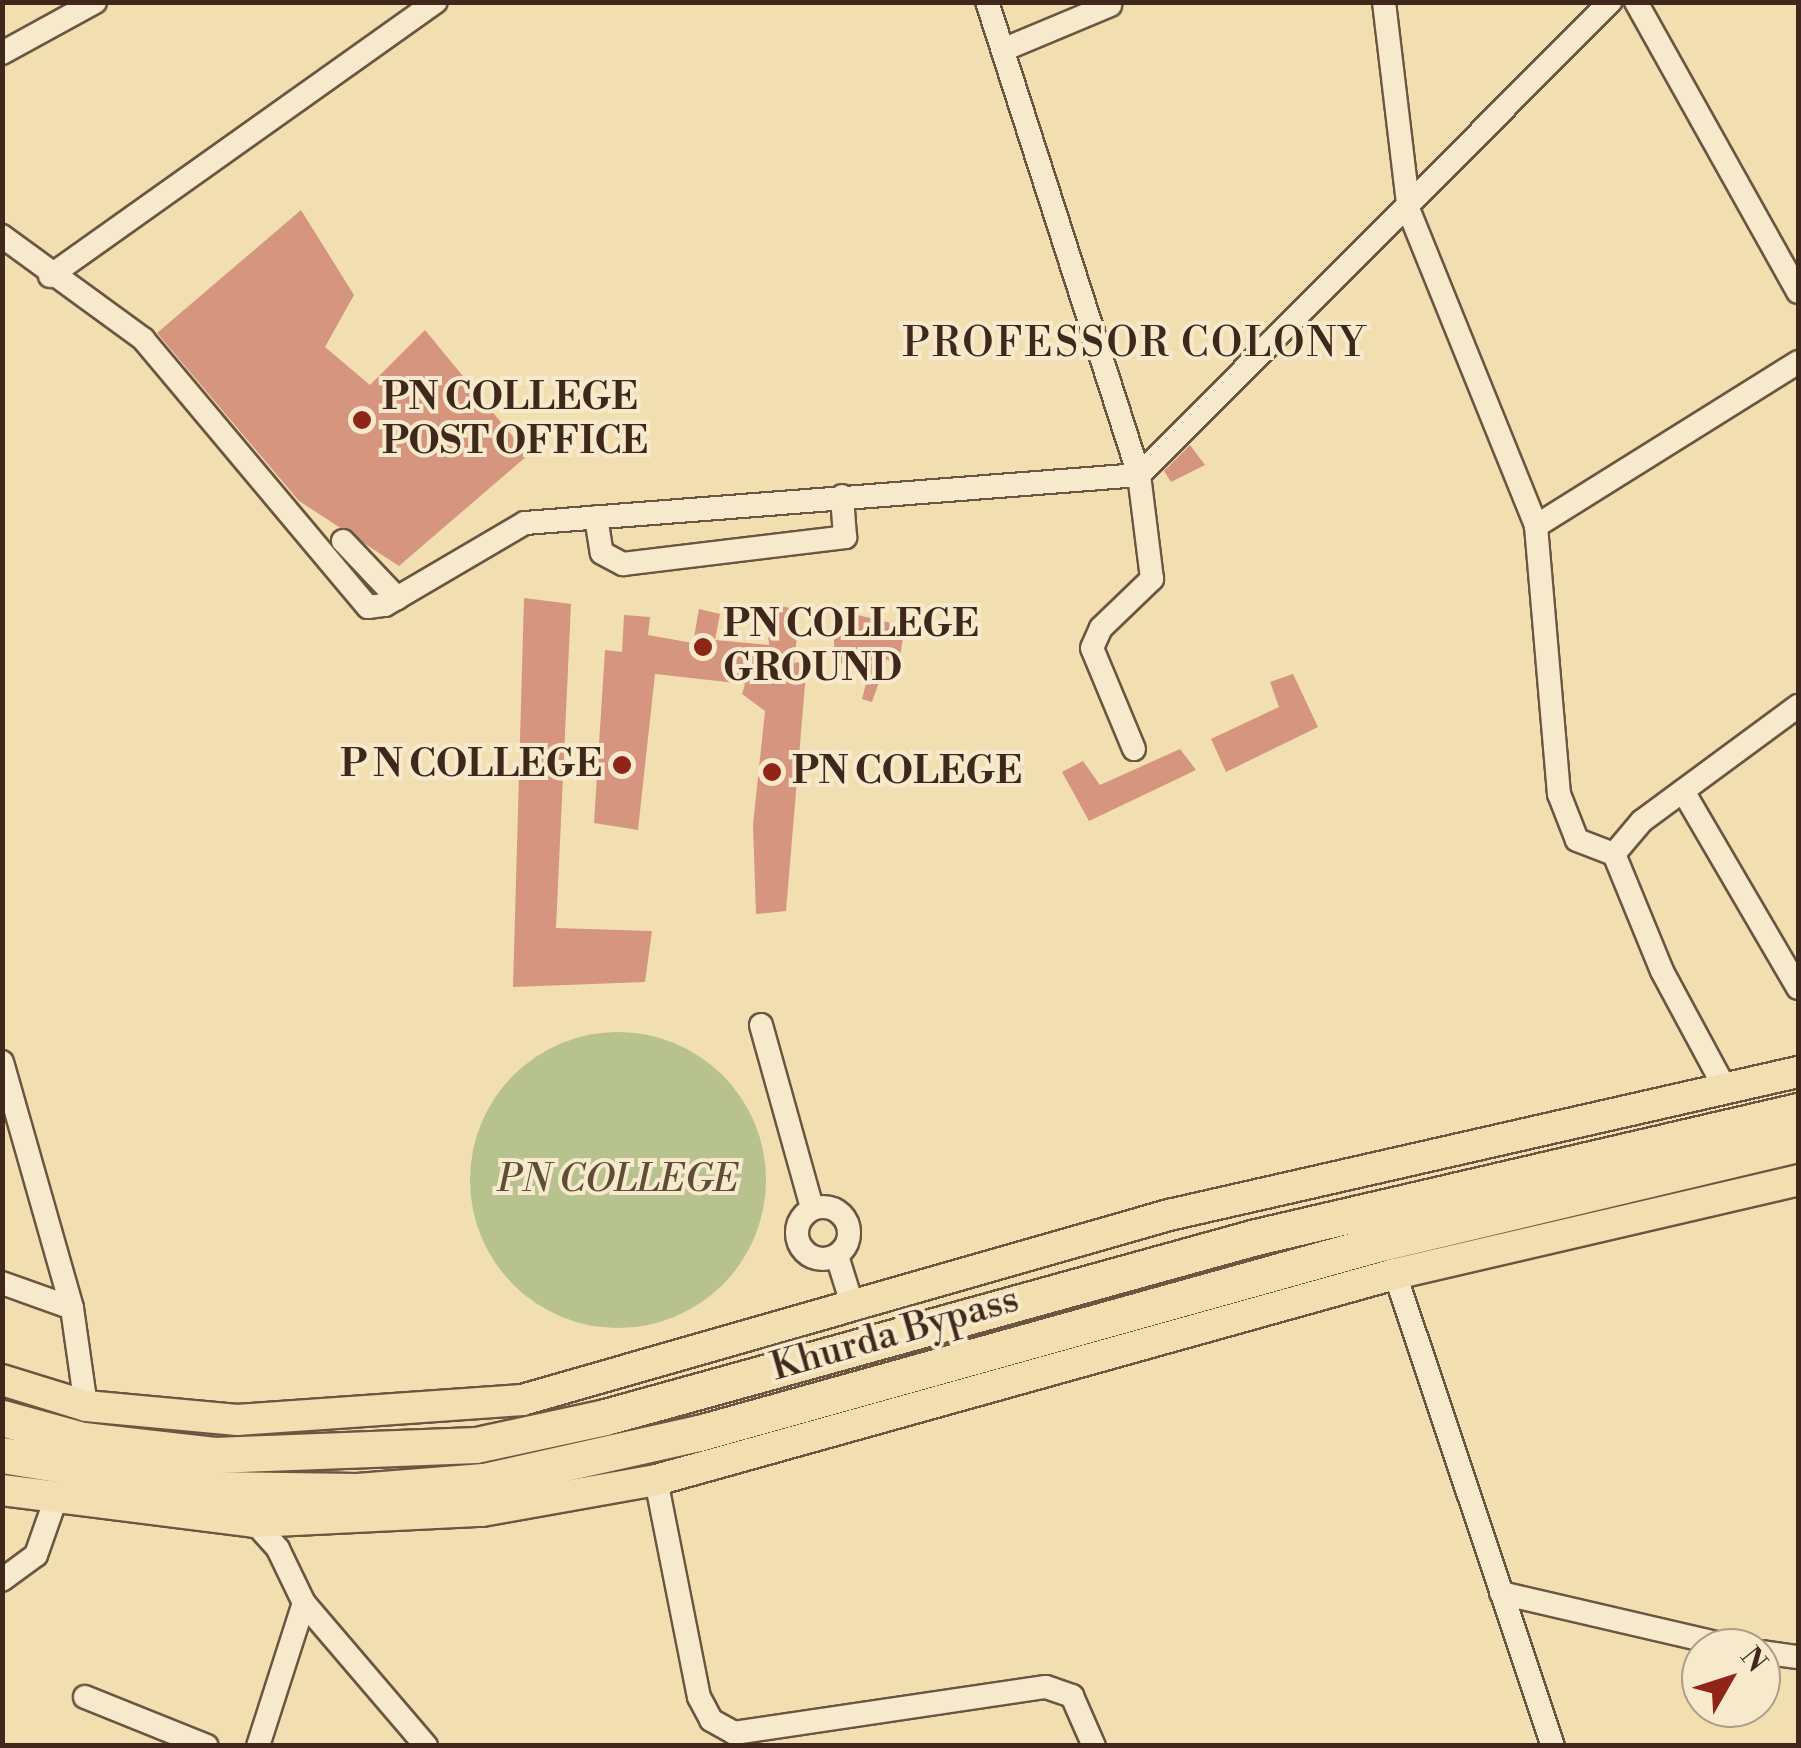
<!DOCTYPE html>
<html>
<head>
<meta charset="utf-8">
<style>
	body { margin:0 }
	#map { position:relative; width:1801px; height:1748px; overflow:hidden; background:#f2dfb1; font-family:"Libre Bodoni",serif }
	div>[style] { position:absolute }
	.green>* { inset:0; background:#b7c28e }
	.round { border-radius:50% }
	.building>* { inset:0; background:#d5957e }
	.roads { filter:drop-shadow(2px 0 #6c5541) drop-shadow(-2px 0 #6c5541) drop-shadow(0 2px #6c5541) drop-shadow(0 -2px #6c5541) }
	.minor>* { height:22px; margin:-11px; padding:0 11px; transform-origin:11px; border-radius:11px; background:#f7eacc }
	.minor>.ring { margin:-11px; padding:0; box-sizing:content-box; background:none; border:22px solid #f7eacc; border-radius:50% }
	.major>* { height:30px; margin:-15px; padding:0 15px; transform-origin:15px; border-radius:15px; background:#f2dfb1 }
	.highway>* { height:35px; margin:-17.5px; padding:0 17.5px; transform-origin:17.5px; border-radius:17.5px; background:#f2dfb1 }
	.dots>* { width:28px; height:28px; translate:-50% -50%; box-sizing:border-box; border:5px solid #f7eacc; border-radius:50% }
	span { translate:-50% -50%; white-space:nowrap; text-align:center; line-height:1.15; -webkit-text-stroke:8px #f7eacc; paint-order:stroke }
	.poi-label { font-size:38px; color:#40271c; font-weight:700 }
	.left { translate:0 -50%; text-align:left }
	.right { translate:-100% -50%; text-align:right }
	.park-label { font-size:38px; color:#5e4e38; font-style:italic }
	.street-label { font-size:38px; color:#40271c }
	.neighbourhood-label { font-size:40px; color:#40271c; letter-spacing:2.5px }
	.frame { position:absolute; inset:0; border:5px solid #40271c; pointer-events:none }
	.north { position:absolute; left:1681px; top:1628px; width:100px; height:100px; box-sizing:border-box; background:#f7eacc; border:2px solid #ae9c86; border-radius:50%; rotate:51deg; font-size:28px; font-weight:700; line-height:40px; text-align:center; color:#40271c }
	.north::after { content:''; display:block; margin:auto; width:35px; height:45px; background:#8f2418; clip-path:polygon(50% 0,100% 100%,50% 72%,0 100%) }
</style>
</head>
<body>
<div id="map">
	<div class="green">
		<div class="round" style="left:470px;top:1032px;width:296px;height:296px"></div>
	</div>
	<div class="building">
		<div style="clip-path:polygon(301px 210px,354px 295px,325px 347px,370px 385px,425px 330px,528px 455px,399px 566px,299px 501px,157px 333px)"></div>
		<div style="clip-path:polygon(1190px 445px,1205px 465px,1171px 482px,1164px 471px)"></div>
		<div style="clip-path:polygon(524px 598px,571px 604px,556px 928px,652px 931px,645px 982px,513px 987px)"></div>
		<div style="clip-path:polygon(766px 603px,800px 610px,794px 663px,807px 661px,786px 911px,756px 914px,753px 825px,765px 711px,742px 694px,745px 684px,655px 674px,638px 830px,594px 823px,605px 650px,622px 652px,624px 615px,650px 617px,648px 635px,693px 643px,699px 609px,720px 614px,715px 640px,769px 645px)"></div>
		<div style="clip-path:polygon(857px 615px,905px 626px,898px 669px,887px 659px,872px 702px,862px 699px,872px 661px,835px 664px,833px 618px,854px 626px)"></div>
		<div style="clip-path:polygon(1293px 674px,1318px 727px,1226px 772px,1211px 739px,1279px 707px,1270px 682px)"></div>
		<div style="clip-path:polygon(1180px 749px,1196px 770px,1089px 821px,1062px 772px,1083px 761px,1100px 785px)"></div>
	</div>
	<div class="roads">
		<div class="minor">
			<div style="left:1384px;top:2px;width:210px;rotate:83.2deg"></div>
			<div style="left:1409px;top:211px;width:340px;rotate:68deg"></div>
			<div style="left:1536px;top:526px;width:269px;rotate:85.1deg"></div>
			<div style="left:1559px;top:794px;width:49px;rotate:68.6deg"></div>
			<div style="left:1577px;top:840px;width:40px;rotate:21deg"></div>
			<div style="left:1636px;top:2px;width:332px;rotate:60.8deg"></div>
			<div style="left:1005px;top:49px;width:114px;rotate:-22.7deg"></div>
			<div style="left:2px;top:53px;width:106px;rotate:-28.7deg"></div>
			<div style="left:2px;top:236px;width:175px;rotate:36.1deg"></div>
			<div style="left:143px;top:339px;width:350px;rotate:50deg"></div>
			<div style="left:368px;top:607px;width:17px;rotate:-7deg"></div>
			<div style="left:385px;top:605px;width:162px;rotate:-30.4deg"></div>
			<div style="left:525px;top:523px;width:616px;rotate:-4.47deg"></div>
			<div style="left:1139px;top:475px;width:497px;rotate:-107.8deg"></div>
			<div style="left:50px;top:276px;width:473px;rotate:-35.4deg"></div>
			<div style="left:596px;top:517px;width:36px;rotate:81deg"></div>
			<div style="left:602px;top:553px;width:24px;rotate:28deg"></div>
			<div style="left:623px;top:564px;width:224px;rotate:-6.9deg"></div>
			<div style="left:845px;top:537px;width:41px;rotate:-94.2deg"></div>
			<div style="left:1536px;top:526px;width:309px;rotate:-32deg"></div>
			<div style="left:343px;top:541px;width:79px;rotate:46.5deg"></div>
			<div style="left:1134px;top:749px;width:109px;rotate:-112.6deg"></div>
			<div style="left:1092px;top:648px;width:22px;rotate:-66deg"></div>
			<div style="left:1101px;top:628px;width:71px;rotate:-43.9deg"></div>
			<div style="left:1152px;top:579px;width:105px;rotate:-97.1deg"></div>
			<div style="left:1139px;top:475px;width:668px;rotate:-45.12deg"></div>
			<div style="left:1683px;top:791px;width:228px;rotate:59.7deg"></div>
			<div style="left:761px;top:1025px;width:190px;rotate:74.4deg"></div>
			<div style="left:2px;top:1062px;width:256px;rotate:74.1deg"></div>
			<div style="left:72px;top:1308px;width:99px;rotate:81.9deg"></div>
			<div style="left:1726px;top:1090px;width:135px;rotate:-118.3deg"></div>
			<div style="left:1662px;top:971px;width:126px;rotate:-112.3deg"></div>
			<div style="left:1614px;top:854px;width:43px;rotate:-49.7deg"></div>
			<div style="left:1642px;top:821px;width:194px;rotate:-36.4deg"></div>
			<div class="ring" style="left:797px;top:1207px;width:30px;height:30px"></div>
			<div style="left:837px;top:1256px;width:53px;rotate:72.6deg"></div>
			<div style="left:1395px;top:1274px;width:498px;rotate:71.5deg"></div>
			<div style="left:2px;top:1283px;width:74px;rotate:19.7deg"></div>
			<div style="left:656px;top:1480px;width:221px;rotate:78.8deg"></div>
			<div style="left:699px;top:1697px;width:26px;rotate:62deg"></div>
			<div style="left:711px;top:1720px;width:26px;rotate:29deg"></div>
			<div style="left:734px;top:1733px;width:315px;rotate:-8.4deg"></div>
			<div style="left:1046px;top:1687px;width:28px;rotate:19deg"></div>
			<div style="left:1072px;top:1696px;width:55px;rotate:66.3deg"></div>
			<div style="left:254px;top:1522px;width:36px;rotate:48deg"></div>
			<div style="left:278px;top:1549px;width:60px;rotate:64.3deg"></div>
			<div style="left:304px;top:1603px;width:188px;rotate:49.5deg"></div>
			<div style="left:2px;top:1580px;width:42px;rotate:-36.3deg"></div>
			<div style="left:36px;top:1555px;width:57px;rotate:-70.6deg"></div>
			<div style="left:1501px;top:1593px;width:243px;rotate:13.1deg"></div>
			<div style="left:1761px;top:1652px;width:37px;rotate:8deg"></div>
			<div style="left:85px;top:1697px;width:131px;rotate:21.9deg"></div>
			<div style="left:258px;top:1746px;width:150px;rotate:-72.2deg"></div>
		</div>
		<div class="major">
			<div style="left:2px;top:1380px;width:88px;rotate:17.2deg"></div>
			<div style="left:86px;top:1406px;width:152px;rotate:5.3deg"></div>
			<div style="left:237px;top:1420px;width:286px;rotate:-4deg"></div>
			<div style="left:522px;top:1400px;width:673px;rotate:-15.96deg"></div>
			<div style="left:1169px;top:1215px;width:645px;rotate:-12.81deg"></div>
			<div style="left:2px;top:1490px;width:254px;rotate:7.2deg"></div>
			<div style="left:254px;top:1522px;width:228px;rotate:-2.8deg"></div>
			<div style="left:482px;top:1511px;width:177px;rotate:-10.1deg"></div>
			<div style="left:656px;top:1480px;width:767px;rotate:-15.58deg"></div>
			<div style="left:1395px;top:1274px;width:414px;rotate:-13.1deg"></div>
		</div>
		<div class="highway">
			<div style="left:2px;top:1418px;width:84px;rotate:15.2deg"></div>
			<div style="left:83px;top:1440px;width:132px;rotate:6.5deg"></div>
			<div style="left:214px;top:1455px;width:262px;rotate:-2.2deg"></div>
			<div style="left:476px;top:1445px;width:132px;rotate:-12.2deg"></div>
			<div style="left:605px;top:1417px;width:675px;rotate:-15.46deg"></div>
			<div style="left:1256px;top:1237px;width:556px;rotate:-13.09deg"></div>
			<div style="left:2px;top:1455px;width:211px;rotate:9.3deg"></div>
			<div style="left:210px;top:1489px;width:147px;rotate:0.8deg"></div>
			<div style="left:357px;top:1491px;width:127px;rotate:-4.5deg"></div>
			<div style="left:484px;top:1481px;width:220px;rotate:-12.6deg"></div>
			<div style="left:699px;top:1433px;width:696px;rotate:-15.59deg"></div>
			<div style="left:1369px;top:1246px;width:441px;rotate:-13.4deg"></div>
		</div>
	</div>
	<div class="dots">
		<div style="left:362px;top:420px;background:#8f2418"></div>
		<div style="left:703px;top:647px;background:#8f2418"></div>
		<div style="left:622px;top:765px;background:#8f2418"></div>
		<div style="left:772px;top:772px;background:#8f2418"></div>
	</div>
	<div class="poi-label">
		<span class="left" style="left:382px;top:420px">PN COLLEGE<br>POST OFFICE</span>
		<span class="left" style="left:723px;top:647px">PN COLLEGE<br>GROUND</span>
		<span class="right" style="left:602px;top:765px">P N COLLEGE</span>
		<span class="left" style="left:792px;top:772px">PN COLEGE</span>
	</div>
	<div class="park-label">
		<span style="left:618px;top:1180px">PN COLLEGE</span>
	</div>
	<div class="street-label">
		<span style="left:895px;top:1334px;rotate:-16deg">Khurda Bypass</span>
	</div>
	<div class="neighbourhood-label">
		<span style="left:1135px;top:344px">PROFESSOR COLONY</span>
	</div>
	<div class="frame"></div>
	<div class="north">N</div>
</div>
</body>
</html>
